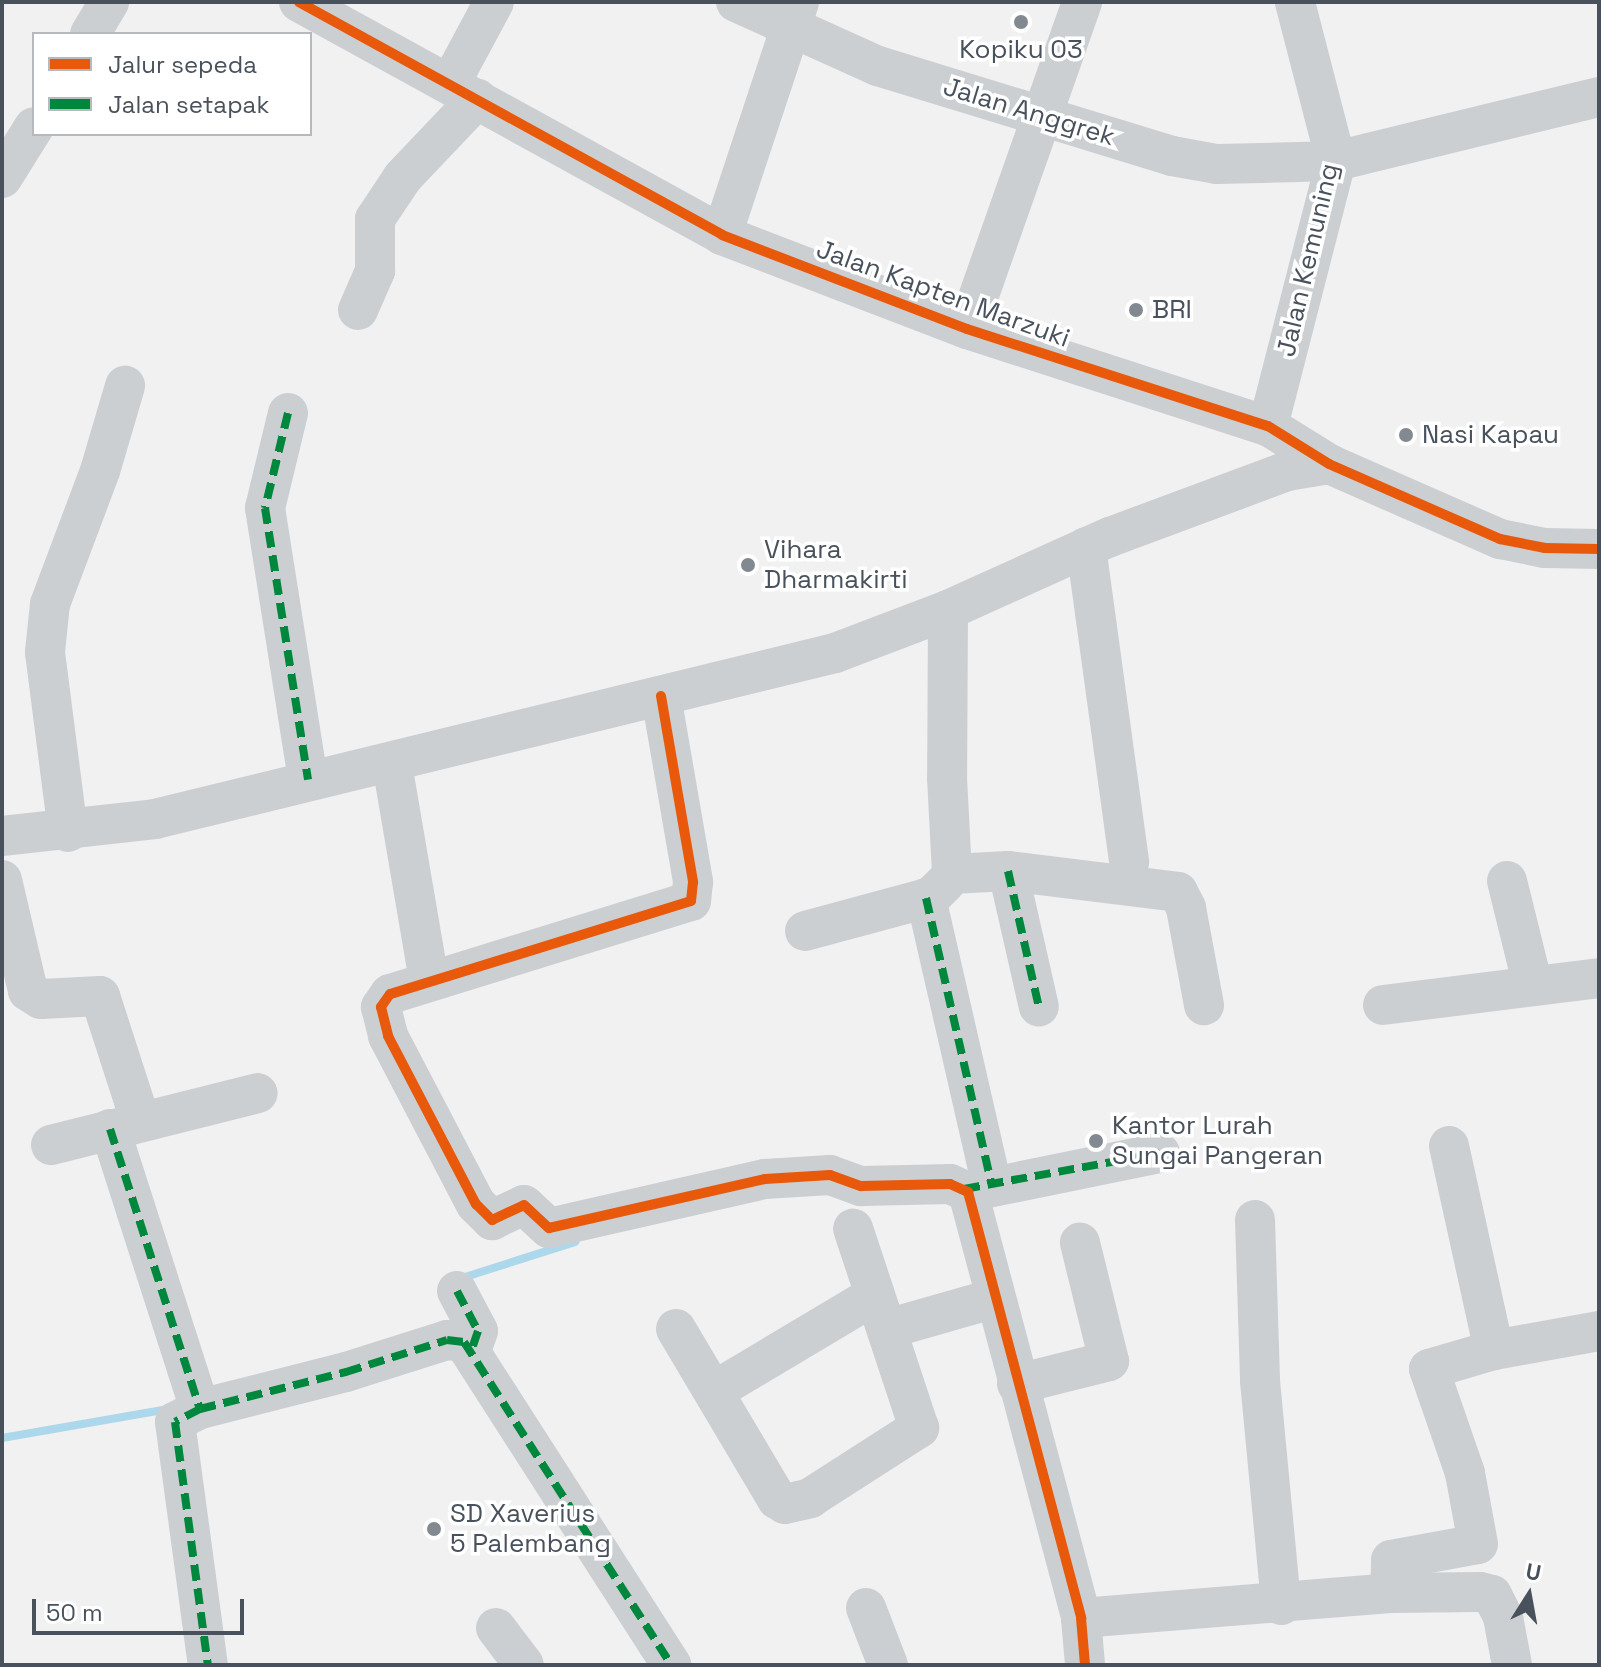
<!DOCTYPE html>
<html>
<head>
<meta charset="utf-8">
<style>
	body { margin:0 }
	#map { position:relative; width:1601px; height:1667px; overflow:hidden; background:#f1f1f1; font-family:"Space Grotesk",sans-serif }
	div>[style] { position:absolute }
	.stream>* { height:8px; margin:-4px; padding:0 4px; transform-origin:4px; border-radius:4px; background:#add8eb }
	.minor>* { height:40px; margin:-20px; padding:0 20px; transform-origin:20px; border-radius:20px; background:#cccfd2 }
	.quiet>* { height:8px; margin-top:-4px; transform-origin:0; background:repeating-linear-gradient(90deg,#00873e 0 16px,transparent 0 24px) }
	.cycleway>* { height:10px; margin:-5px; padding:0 5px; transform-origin:5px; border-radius:5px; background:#e8590c }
	.dots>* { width:22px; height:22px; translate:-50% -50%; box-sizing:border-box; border:4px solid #fff; border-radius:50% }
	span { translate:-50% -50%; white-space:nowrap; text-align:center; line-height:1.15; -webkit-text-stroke:7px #fff; paint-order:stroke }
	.poi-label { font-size:26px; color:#48515c }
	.left { translate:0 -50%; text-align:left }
	.street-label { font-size:26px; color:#48515c }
	.frame { position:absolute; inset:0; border:4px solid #48515c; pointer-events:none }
	.legend { position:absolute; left:32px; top:32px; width:280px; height:104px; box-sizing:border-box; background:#fff; border:2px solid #b6b9be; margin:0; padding:10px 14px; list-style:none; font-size:24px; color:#48515c }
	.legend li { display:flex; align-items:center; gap:16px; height:40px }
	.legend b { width:40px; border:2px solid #b6b9be }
	.north { position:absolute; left:1489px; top:1555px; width:80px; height:80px; -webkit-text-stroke:6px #fff; paint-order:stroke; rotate:11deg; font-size:22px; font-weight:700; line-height:32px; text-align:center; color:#48515c }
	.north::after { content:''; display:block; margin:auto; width:28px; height:36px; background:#48515c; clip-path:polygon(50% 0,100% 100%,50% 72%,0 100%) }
	.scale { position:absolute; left:32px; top:1599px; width:212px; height:36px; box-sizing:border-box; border:4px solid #48515c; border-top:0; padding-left:10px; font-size:24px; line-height:28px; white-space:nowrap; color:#48515c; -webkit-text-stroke:6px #fff; paint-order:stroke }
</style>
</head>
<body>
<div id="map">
	<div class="stream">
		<div style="left:462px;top:1278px;width:119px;rotate:-17.7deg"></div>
		<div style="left:2px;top:1438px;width:169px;rotate:-9.9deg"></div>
	</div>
	<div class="minor">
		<div style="left:299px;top:2px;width:483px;rotate:28.8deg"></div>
		<div style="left:722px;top:235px;width:262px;rotate:21deg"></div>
		<div style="left:967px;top:329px;width:316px;rotate:17.9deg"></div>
		<div style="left:1268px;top:426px;width:72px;rotate:31.9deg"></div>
		<div style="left:1329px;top:464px;width:187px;rotate:23.7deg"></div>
		<div style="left:1500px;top:539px;width:46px;rotate:11.3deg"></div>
		<div style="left:1545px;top:548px;width:54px;rotate:1.1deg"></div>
		<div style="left:736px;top:2px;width:156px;rotate:24.3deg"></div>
		<div style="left:878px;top:66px;width:307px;rotate:17deg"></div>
		<div style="left:1172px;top:156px;width:46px;rotate:10.1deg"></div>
		<div style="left:1217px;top:164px;width:119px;rotate:-1.4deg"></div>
		<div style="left:1336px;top:161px;width:271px;rotate:-13.7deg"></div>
		<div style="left:90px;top:34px;width:37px;rotate:-59deg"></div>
		<div style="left:450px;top:84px;width:93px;rotate:-61.8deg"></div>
		<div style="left:2px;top:178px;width:60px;rotate:-57.9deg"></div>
		<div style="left:722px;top:235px;width:245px;rotate:-71.7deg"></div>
		<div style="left:358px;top:310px;width:43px;rotate:-66.4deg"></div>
		<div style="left:375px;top:271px;width:52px;rotate:-90deg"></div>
		<div style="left:375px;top:219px;width:50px;rotate:-56.3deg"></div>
		<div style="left:403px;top:177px;width:108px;rotate:-46.5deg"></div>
		<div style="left:967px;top:329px;width:347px;rotate:-70.6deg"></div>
		<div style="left:288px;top:413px;width:98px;rotate:103.6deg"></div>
		<div style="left:265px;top:508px;width:275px;rotate:81deg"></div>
		<div style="left:1268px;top:426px;width:274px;rotate:-75.6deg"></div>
		<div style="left:1336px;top:161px;width:164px;rotate:-104.5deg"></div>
		<div style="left:1086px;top:547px;width:318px;rotate:82.2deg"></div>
		<div style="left:948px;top:610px;width:168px;rotate:90.3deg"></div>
		<div style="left:947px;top:778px;width:96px;rotate:87deg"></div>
		<div style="left:952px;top:874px;width:56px;rotate:-3.1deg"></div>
		<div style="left:1008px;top:871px;width:171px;rotate:7deg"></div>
		<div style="left:1178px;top:892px;width:18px;rotate:63deg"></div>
		<div style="left:1186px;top:908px;width:99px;rotate:79.5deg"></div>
		<div style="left:661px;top:696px;width:189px;rotate:80.2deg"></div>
		<div style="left:693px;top:882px;width:19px;rotate:96deg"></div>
		<div style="left:691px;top:901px;width:315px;rotate:162.8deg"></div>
		<div style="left:390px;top:994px;width:16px;rotate:125deg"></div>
		<div style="left:381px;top:1007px;width:30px;rotate:76deg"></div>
		<div style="left:388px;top:1036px;width:190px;rotate:62.4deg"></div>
		<div style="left:476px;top:1204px;width:23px;rotate:45deg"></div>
		<div style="left:492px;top:1220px;width:35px;rotate:-25deg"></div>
		<div style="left:524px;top:1205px;width:34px;rotate:43deg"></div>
		<div style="left:549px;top:1228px;width:221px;rotate:-12.8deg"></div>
		<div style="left:765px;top:1179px;width:65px;rotate:-3.5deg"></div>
		<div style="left:830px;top:1175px;width:33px;rotate:20deg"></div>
		<div style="left:861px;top:1186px;width:89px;rotate:-1.3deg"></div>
		<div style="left:950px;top:1184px;width:20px;rotate:24deg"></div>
		<div style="left:968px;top:1192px;width:441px;rotate:75.1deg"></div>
		<div style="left:1081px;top:1618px;width:47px;rotate:85.1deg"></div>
		<div style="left:392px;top:764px;width:220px;rotate:80.3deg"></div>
		<div style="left:68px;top:832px;width:181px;rotate:-97.3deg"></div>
		<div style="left:45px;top:652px;width:48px;rotate:-84.1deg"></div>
		<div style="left:50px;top:604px;width:142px;rotate:-69.4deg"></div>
		<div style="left:100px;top:471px;width:89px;rotate:-73.6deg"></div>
		<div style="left:2px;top:836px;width:154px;rotate:-6.3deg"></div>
		<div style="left:155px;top:819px;width:700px;rotate:-13.72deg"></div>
		<div style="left:835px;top:653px;width:121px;rotate:-20.8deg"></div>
		<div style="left:948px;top:610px;width:178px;rotate:-24.3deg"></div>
		<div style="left:1110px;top:537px;width:189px;rotate:-20.4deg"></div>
		<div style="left:1287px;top:471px;width:43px;rotate:-9.5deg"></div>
		<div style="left:1008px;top:871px;width:139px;rotate:77.2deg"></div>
		<div style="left:2px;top:880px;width:114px;rotate:76.8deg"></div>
		<div style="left:28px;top:991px;width:15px;rotate:32deg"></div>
		<div style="left:41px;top:999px;width:59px;rotate:-2.9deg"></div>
		<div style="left:100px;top:996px;width:130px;rotate:72.1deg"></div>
		<div style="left:1507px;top:881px;width:108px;rotate:76.1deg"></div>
		<div style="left:926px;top:898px;width:296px;rotate:77.1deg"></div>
		<div style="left:805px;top:931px;width:131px;rotate:-15.1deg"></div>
		<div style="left:931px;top:897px;width:21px;rotate:-45deg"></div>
		<div style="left:1383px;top:1005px;width:218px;rotate:-7.1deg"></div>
		<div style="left:110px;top:1129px;width:294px;rotate:72.2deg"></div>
		<div style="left:200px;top:1409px;width:151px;rotate:-14.2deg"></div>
		<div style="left:346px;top:1372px;width:106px;rotate:-17.6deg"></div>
		<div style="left:447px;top:1340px;width:17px;rotate:7deg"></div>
		<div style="left:464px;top:1342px;width:384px;rotate:57.3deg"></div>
		<div style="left:51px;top:1145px;width:213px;rotate:-14.1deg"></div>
		<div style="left:1449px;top:1146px;width:209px;rotate:77.6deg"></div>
		<div style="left:1494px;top:1350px;width:107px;rotate:-10.3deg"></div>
		<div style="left:968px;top:1192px;width:196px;rotate:-11.5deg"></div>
		<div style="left:1255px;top:1220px;width:161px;rotate:88.2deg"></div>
		<div style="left:1260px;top:1381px;width:225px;rotate:84.6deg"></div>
		<div style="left:457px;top:1291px;width:45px;rotate:62.3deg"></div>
		<div style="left:478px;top:1331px;width:21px;rotate:109deg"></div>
		<div style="left:676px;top:1329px;width:198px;rotate:59.3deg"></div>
		<div style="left:777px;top:1499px;width:9px;rotate:32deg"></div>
		<div style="left:785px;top:1504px;width:26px;rotate:-13deg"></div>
		<div style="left:810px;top:1498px;width:130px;rotate:-32.7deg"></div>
		<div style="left:919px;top:1428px;width:210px;rotate:-108.3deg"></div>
		<div style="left:887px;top:1329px;width:113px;rotate:-15.9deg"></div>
		<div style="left:1017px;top:1384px;width:95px;rotate:-14deg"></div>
		<div style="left:1109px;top:1361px;width:122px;rotate:-103.8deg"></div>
		<div style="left:714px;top:1391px;width:187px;rotate:-30.8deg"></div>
		<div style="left:200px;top:1409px;width:28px;rotate:153deg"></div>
		<div style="left:175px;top:1422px;width:245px;rotate:82.3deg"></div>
		<div style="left:1390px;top:1593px;width:33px;rotate:-88deg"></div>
		<div style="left:1391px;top:1560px;width:88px;rotate:-10.4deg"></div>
		<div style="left:1478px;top:1544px;width:72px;rotate:-100.4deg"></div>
		<div style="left:1465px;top:1473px;width:110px;rotate:-109.1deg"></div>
		<div style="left:1429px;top:1369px;width:68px;rotate:-16.3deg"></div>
		<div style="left:866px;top:1608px;width:61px;rotate:68.9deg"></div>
		<div style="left:1081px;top:1618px;width:310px;rotate:-4.6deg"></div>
		<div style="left:1390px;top:1593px;width:90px;rotate:-0.6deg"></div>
		<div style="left:1480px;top:1592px;width:12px;rotate:14deg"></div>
		<div style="left:1492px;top:1595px;width:25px;rotate:63deg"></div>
		<div style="left:1503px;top:1617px;width:49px;rotate:79.4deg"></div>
		<div style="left:496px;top:1628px;width:46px;rotate:52.9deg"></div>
	</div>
	<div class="quiet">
		<div style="left:288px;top:413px;width:98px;rotate:103.6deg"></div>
		<div style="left:265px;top:508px;width:275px;rotate:81deg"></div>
		<div style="left:1008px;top:871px;width:139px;rotate:77.2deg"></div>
		<div style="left:926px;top:898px;width:296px;rotate:77.1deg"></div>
		<div style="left:110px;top:1129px;width:294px;rotate:72.2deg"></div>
		<div style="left:200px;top:1409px;width:151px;rotate:-14.2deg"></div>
		<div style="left:346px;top:1372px;width:106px;rotate:-17.6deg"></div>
		<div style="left:447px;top:1340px;width:17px;rotate:7deg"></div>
		<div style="left:464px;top:1342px;width:384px;rotate:57.3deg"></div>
		<div style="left:964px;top:1189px;width:199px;rotate:-10.4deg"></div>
		<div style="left:457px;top:1291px;width:45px;rotate:62.3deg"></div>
		<div style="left:478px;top:1331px;width:21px;rotate:109deg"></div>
		<div style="left:200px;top:1409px;width:28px;rotate:153deg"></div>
		<div style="left:175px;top:1422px;width:245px;rotate:82.3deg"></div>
	</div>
	<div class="cycleway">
		<div style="left:299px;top:2px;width:483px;rotate:28.8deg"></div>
		<div style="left:722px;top:235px;width:262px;rotate:21deg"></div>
		<div style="left:967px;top:329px;width:316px;rotate:17.9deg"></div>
		<div style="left:1268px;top:426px;width:72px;rotate:31.9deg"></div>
		<div style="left:1329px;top:464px;width:187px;rotate:23.7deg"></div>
		<div style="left:1500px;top:539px;width:46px;rotate:11.3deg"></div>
		<div style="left:1545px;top:548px;width:54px;rotate:1.1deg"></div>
		<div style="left:661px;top:696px;width:189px;rotate:80.2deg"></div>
		<div style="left:693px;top:882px;width:19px;rotate:96deg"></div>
		<div style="left:691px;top:901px;width:315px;rotate:162.8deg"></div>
		<div style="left:390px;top:994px;width:16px;rotate:125deg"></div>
		<div style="left:381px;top:1007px;width:30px;rotate:76deg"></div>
		<div style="left:388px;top:1036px;width:190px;rotate:62.4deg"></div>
		<div style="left:476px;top:1204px;width:23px;rotate:45deg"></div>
		<div style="left:492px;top:1220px;width:35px;rotate:-25deg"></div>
		<div style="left:524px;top:1205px;width:34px;rotate:43deg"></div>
		<div style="left:549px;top:1228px;width:221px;rotate:-12.8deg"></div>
		<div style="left:765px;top:1179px;width:65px;rotate:-3.5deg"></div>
		<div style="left:830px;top:1175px;width:33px;rotate:20deg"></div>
		<div style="left:861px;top:1186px;width:89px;rotate:-1.3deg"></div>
		<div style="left:950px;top:1184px;width:20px;rotate:24deg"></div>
		<div style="left:968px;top:1192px;width:441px;rotate:75.1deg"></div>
		<div style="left:1081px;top:1618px;width:47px;rotate:85.1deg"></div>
	</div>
	<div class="dots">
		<div style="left:1021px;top:22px;background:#838990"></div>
		<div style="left:1136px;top:310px;background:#838990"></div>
		<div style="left:1406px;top:435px;background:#838990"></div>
		<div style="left:748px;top:565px;background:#838990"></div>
		<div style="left:1096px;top:1141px;background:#838990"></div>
		<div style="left:434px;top:1529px;background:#838990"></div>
	</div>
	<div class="poi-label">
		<span style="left:1021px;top:50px">Kopiku 03</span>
		<span class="left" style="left:1152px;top:310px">BRI</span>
		<span class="left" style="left:1422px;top:435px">Nasi Kapau</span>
		<span class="left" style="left:764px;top:565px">Vihara<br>Dharmakirti</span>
		<span class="left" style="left:1112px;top:1141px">Kantor Lurah<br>Sungai Pangeran</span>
		<span class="left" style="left:450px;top:1529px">SD Xaverius<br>5 Palembang</span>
	</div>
	<div class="street-label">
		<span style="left:1029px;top:112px;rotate:17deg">Jalan Anggrek</span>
		<span style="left:1308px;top:260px;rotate:-77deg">Jalan Kemuning</span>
		<span style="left:943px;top:294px;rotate:20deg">Jalan Kapten Marzuki</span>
	</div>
	<div class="frame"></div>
	<ul class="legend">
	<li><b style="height:10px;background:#e8590c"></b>Jalur sepeda</li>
	<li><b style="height:10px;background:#00873e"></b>Jalan setapak</li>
	</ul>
	<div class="north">U</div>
	<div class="scale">50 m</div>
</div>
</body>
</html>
